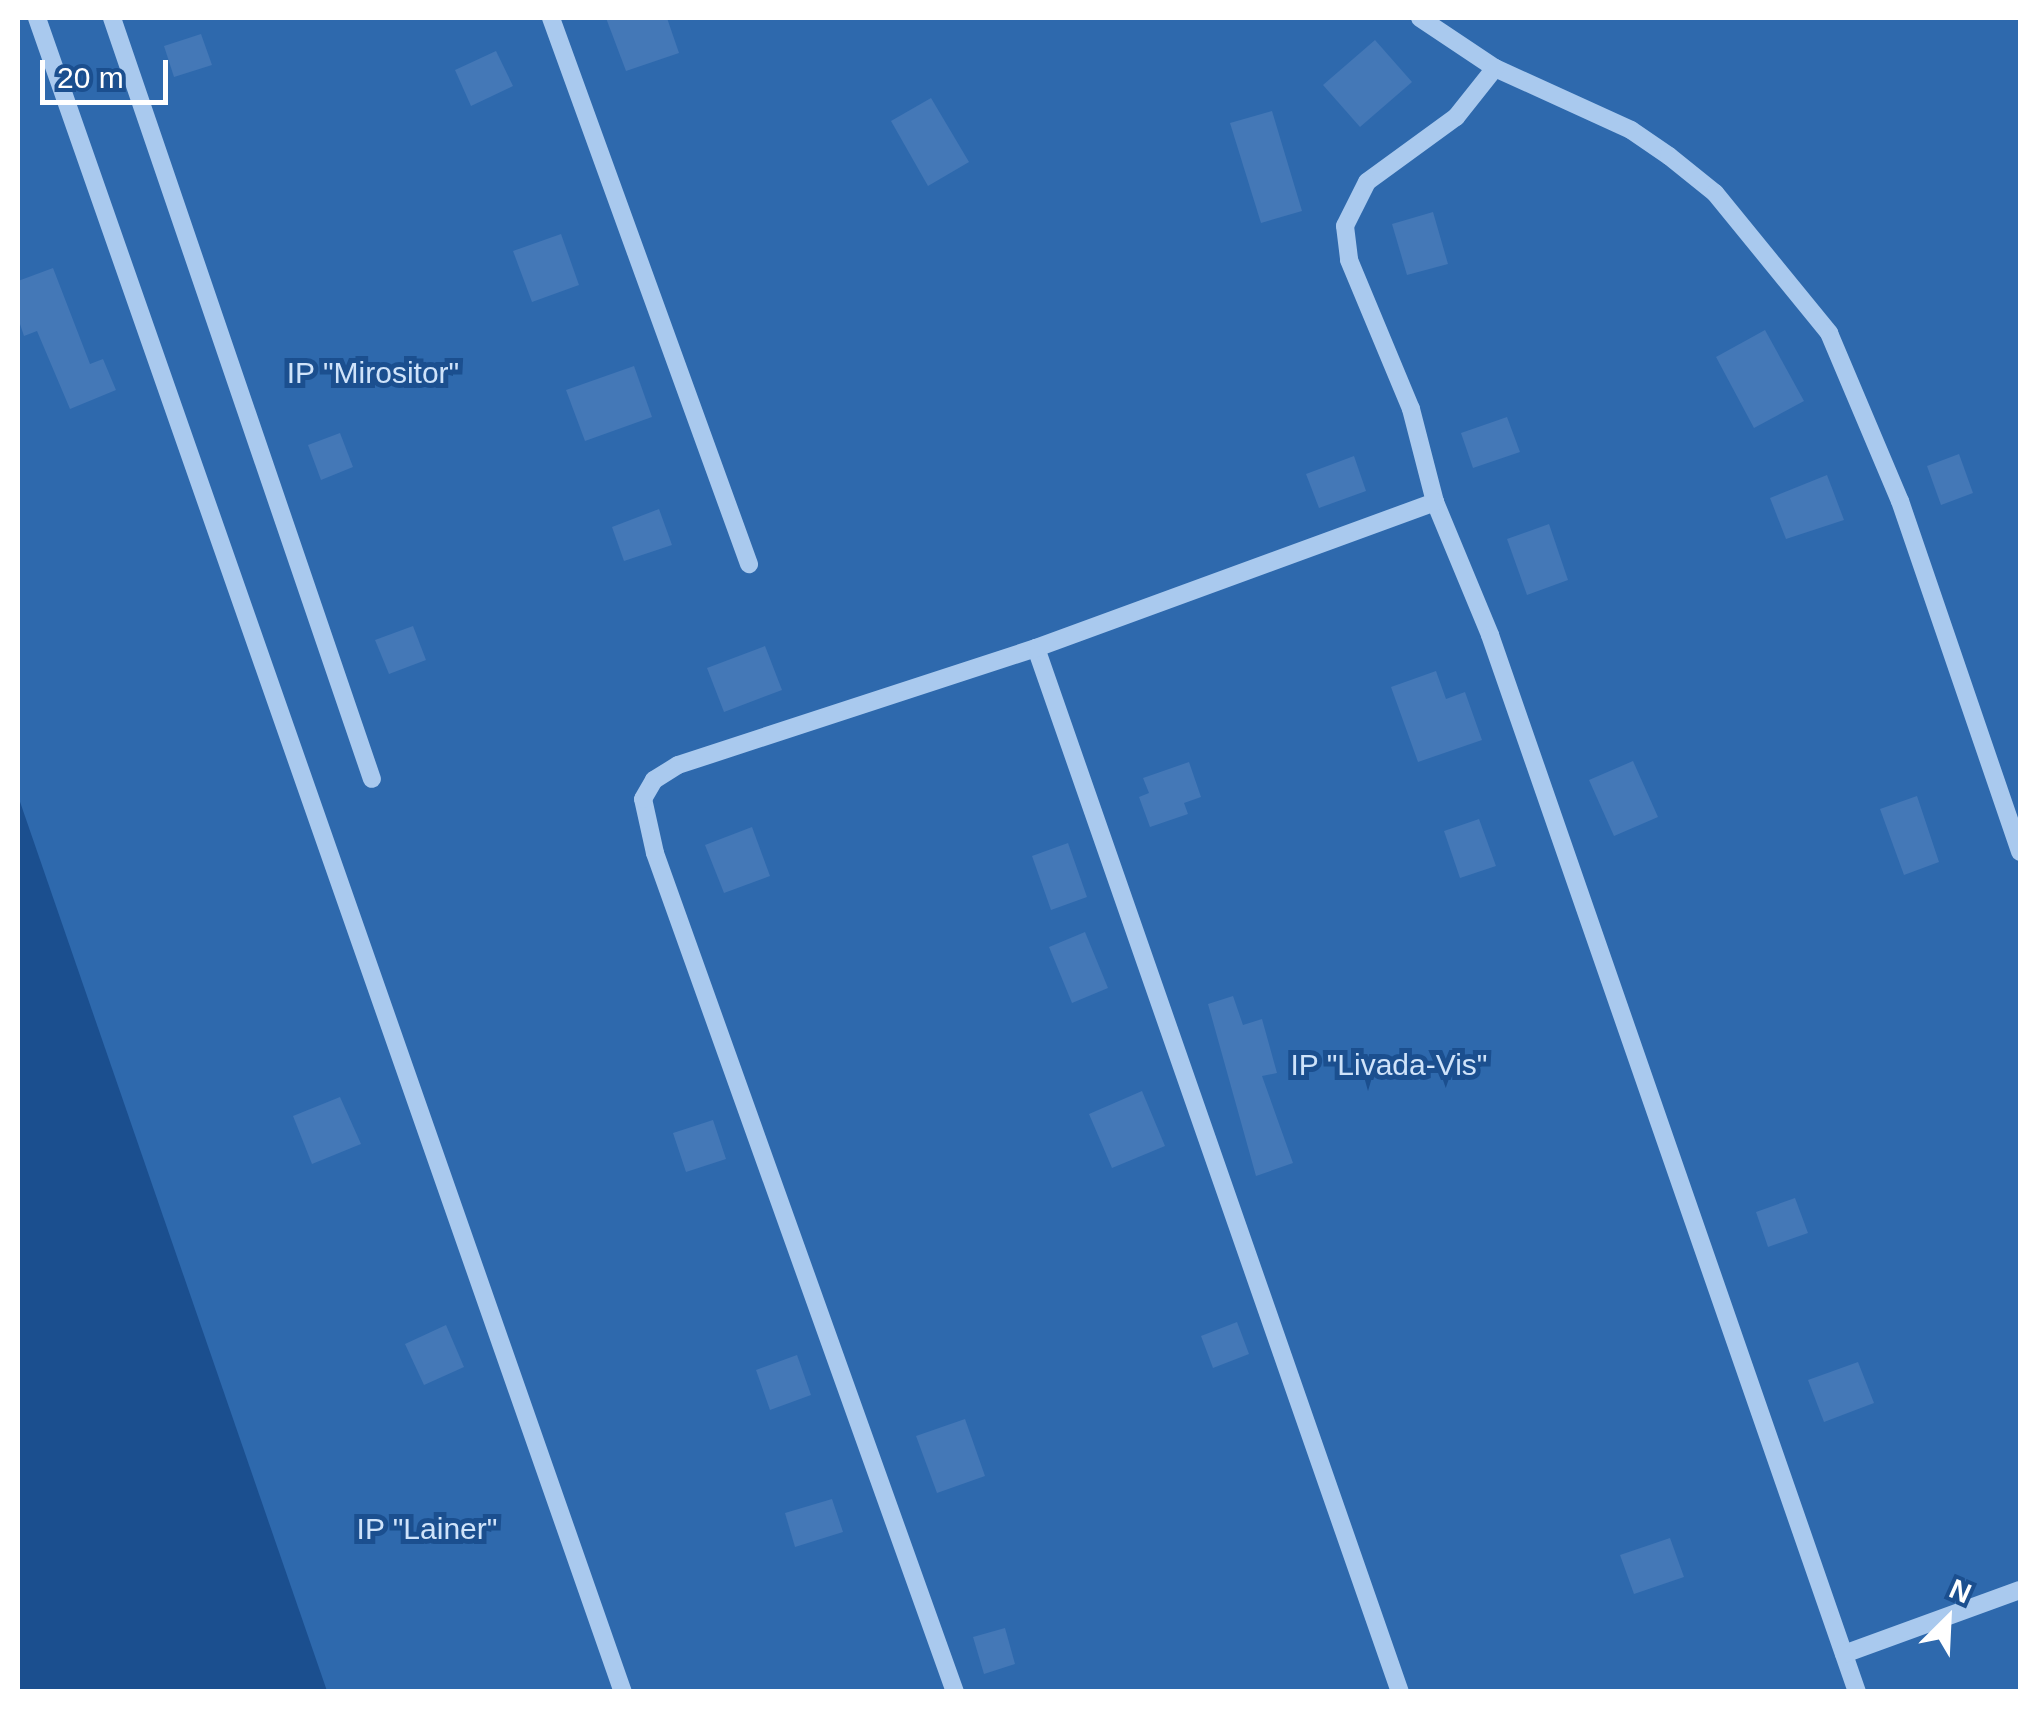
<!DOCTYPE html>
<html>
<head>
<meta charset="utf-8">
<style>
	body { margin:0 }
	#map { position:relative; width:2038px; height:1709px; overflow:hidden; background:#1b4f8f; font-family:Helvetica,sans-serif }
	div>[style] { position:absolute }
	.green>* { inset:0; background:#2e69ad }
	.building>* { inset:0; background:#4478b7 }
	.minor>* { height:18px; margin:-9px; padding:0 9px; transform-origin:9px; border-radius:9px; background:#a9c9ee }
	span { translate:-50% -50%; white-space:nowrap; text-align:center; line-height:1.15; -webkit-text-stroke:10px #1b4f8f; paint-order:stroke }
	.park-label { font-size:30px; color:#cfe3fa }
	.frame { position:absolute; inset:0; border:20px solid #fff; pointer-events:none }
	.north { position:absolute; left:1898px; top:1569px; width:100px; height:100px; -webkit-text-stroke:8px #1b4f8f; paint-order:stroke; rotate:24deg; font-size:28px; font-weight:700; line-height:40px; text-align:center; color:#fff }
	.north::after { content:''; display:block; margin:auto; width:35px; height:45px; background:#fff; clip-path:polygon(50% 0,100% 100%,50% 72%,0 100%) }
	.scale { position:absolute; left:40px; top:60px; width:128px; height:45px; box-sizing:border-box; border:5px solid #fff; border-top:0; padding-left:12px; font-size:30px; line-height:35px; white-space:nowrap; color:#fff; -webkit-text-stroke:8px #1b4f8f; paint-order:stroke }
</style>
</head>
<body>
<div id="map">
	<div class="green">
		<div style="clip-path:polygon(18px 18px,2020px 18px,2020px 1691px,327px 1691px,18px 796px)"></div>
	</div>
	<div class="building">
		<div style="clip-path:polygon(606px 18px,667px 18px,679px 53px,626px 71px)"></div>
		<div style="clip-path:polygon(201px 34px,212px 65px,174px 77px,164px 46px)"></div>
		<div style="clip-path:polygon(1375px 40px,1412px 82px,1360px 127px,1323px 85px)"></div>
		<div style="clip-path:polygon(496px 51px,513px 86px,471px 106px,455px 70px)"></div>
		<div style="clip-path:polygon(931px 98px,969px 162px,928px 186px,891px 121px)"></div>
		<div style="clip-path:polygon(1272px 111px,1302px 211px,1261px 223px,1230px 123px)"></div>
		<div style="clip-path:polygon(1433px 212px,1448px 264px,1407px 275px,1392px 224px)"></div>
		<div style="clip-path:polygon(561px 234px,579px 285px,532px 302px,513px 251px)"></div>
		<div style="clip-path:polygon(53px 268px,90px 364px,103px 359px,116px 390px,70px 409px,37px 331px,24px 336px,18px 318px,18px 281px)"></div>
		<div style="clip-path:polygon(1765px 330px,1804px 401px,1754px 428px,1716px 357px)"></div>
		<div style="clip-path:polygon(634px 366px,652px 417px,585px 441px,566px 390px)"></div>
		<div style="clip-path:polygon(1507px 417px,1520px 452px,1473px 468px,1461px 433px)"></div>
		<div style="clip-path:polygon(340px 433px,353px 467px,321px 480px,308px 445px)"></div>
		<div style="clip-path:polygon(1959px 454px,1973px 493px,1941px 505px,1927px 466px)"></div>
		<div style="clip-path:polygon(1354px 456px,1366px 491px,1319px 508px,1306px 474px)"></div>
		<div style="clip-path:polygon(1827px 475px,1844px 520px,1786px 539px,1770px 498px)"></div>
		<div style="clip-path:polygon(659px 509px,672px 545px,624px 561px,612px 527px)"></div>
		<div style="clip-path:polygon(1549px 524px,1568px 580px,1527px 595px,1507px 539px)"></div>
		<div style="clip-path:polygon(413px 626px,426px 660px,389px 674px,375px 640px)"></div>
		<div style="clip-path:polygon(765px 646px,782px 690px,724px 712px,707px 668px)"></div>
		<div style="clip-path:polygon(1436px 671px,1446px 699px,1465px 692px,1482px 740px,1418px 762px,1391px 687px)"></div>
		<div style="clip-path:polygon(1633px 761px,1658px 817px,1614px 836px,1589px 780px)"></div>
		<div style="clip-path:polygon(1189px 762px,1201px 797px,1184px 803px,1188px 814px,1150px 827px,1139px 797px,1149px 793px,1143px 778px)"></div>
		<div style="clip-path:polygon(1917px 796px,1939px 862px,1904px 875px,1880px 809px)"></div>
		<div style="clip-path:polygon(1479px 819px,1496px 866px,1460px 878px,1444px 831px)"></div>
		<div style="clip-path:polygon(752px 827px,770px 876px,724px 893px,705px 845px)"></div>
		<div style="clip-path:polygon(1068px 843px,1087px 897px,1051px 910px,1032px 856px)"></div>
		<div style="clip-path:polygon(1085px 932px,1108px 988px,1072px 1003px,1049px 947px)"></div>
		<div style="clip-path:polygon(1233px 996px,1243px 1025px,1262px 1019px,1277px 1073px,1262px 1076px,1293px 1163px,1256px 1176px,1208px 1004px)"></div>
		<div style="clip-path:polygon(1142px 1091px,1165px 1146px,1112px 1168px,1089px 1114px)"></div>
		<div style="clip-path:polygon(340px 1097px,361px 1144px,312px 1164px,293px 1116px)"></div>
		<div style="clip-path:polygon(713px 1120px,726px 1159px,686px 1172px,673px 1133px)"></div>
		<div style="clip-path:polygon(1795px 1198px,1808px 1233px,1768px 1247px,1756px 1212px)"></div>
		<div style="clip-path:polygon(1237px 1322px,1249px 1354px,1213px 1368px,1201px 1336px)"></div>
		<div style="clip-path:polygon(446px 1325px,464px 1367px,424px 1385px,405px 1344px)"></div>
		<div style="clip-path:polygon(797px 1355px,811px 1395px,770px 1410px,756px 1370px)"></div>
		<div style="clip-path:polygon(1858px 1362px,1874px 1403px,1824px 1422px,1808px 1380px)"></div>
		<div style="clip-path:polygon(965px 1419px,985px 1476px,937px 1493px,916px 1436px)"></div>
		<div style="clip-path:polygon(832px 1499px,843px 1532px,795px 1547px,785px 1513px)"></div>
		<div style="clip-path:polygon(1670px 1538px,1684px 1577px,1634px 1594px,1620px 1555px)"></div>
		<div style="clip-path:polygon(1005px 1628px,1015px 1664px,984px 1674px,973px 1637px)"></div>
	</div>
	<div class="minor">
		<div style="left:37px;top:18px;width:1774px;rotate:70.71deg"></div>
		<div style="left:112px;top:18px;width:804px;rotate:71.14deg"></div>
		<div style="left:551px;top:18px;width:581px;rotate:70.07deg"></div>
		<div style="left:1420px;top:18px;width:90px;rotate:33.7deg"></div>
		<div style="left:1495px;top:68px;width:149px;rotate:24.5deg"></div>
		<div style="left:1631px;top:130px;width:46px;rotate:34.4deg"></div>
		<div style="left:1669px;top:156px;width:59px;rotate:38.8deg"></div>
		<div style="left:1715px;top:193px;width:181px;rotate:50.8deg"></div>
		<div style="left:1829px;top:333px;width:182px;rotate:67.1deg"></div>
		<div style="left:1900px;top:501px;width:371px;rotate:71.1deg"></div>
		<div style="left:1495px;top:68px;width:63px;rotate:128.5deg"></div>
		<div style="left:1456px;top:117px;width:110px;rotate:143.9deg"></div>
		<div style="left:1367px;top:182px;width:49px;rotate:116.6deg"></div>
		<div style="left:1345px;top:226px;width:34px;rotate:83deg"></div>
		<div style="left:1349px;top:260px;width:161px;rotate:67.4deg"></div>
		<div style="left:1411px;top:409px;width:96px;rotate:75.5deg"></div>
		<div style="left:1435px;top:502px;width:144px;rotate:67.5deg"></div>
		<div style="left:1490px;top:635px;width:1119px;rotate:70.85deg"></div>
		<div style="left:1036px;top:648px;width:1106px;rotate:70.78deg"></div>
		<div style="left:1844px;top:1654px;width:187px;rotate:-20deg"></div>
		<div style="left:955px;top:1692px;width:891px;rotate:-109.68deg"></div>
		<div style="left:655px;top:853px;width:55px;rotate:-102.5deg"></div>
		<div style="left:643px;top:799px;width:22px;rotate:-60deg"></div>
		<div style="left:654px;top:780px;width:28px;rotate:-32deg"></div>
		<div style="left:678px;top:765px;width:377px;rotate:-18.1deg"></div>
		<div style="left:1036px;top:648px;width:425px;rotate:-20.1deg"></div>
	</div>
	<div class="park-label">
		<span style="left:373px;top:373px">IP "Mirositor"</span>
		<span style="left:1389px;top:1065px">IP "Livada-Vis"</span>
		<span style="left:427px;top:1529px">IP "Lainer"</span>
	</div>
	<div class="frame"></div>
	<div class="north">N</div>
	<div class="scale">20 m</div>
</div>
</body>
</html>
